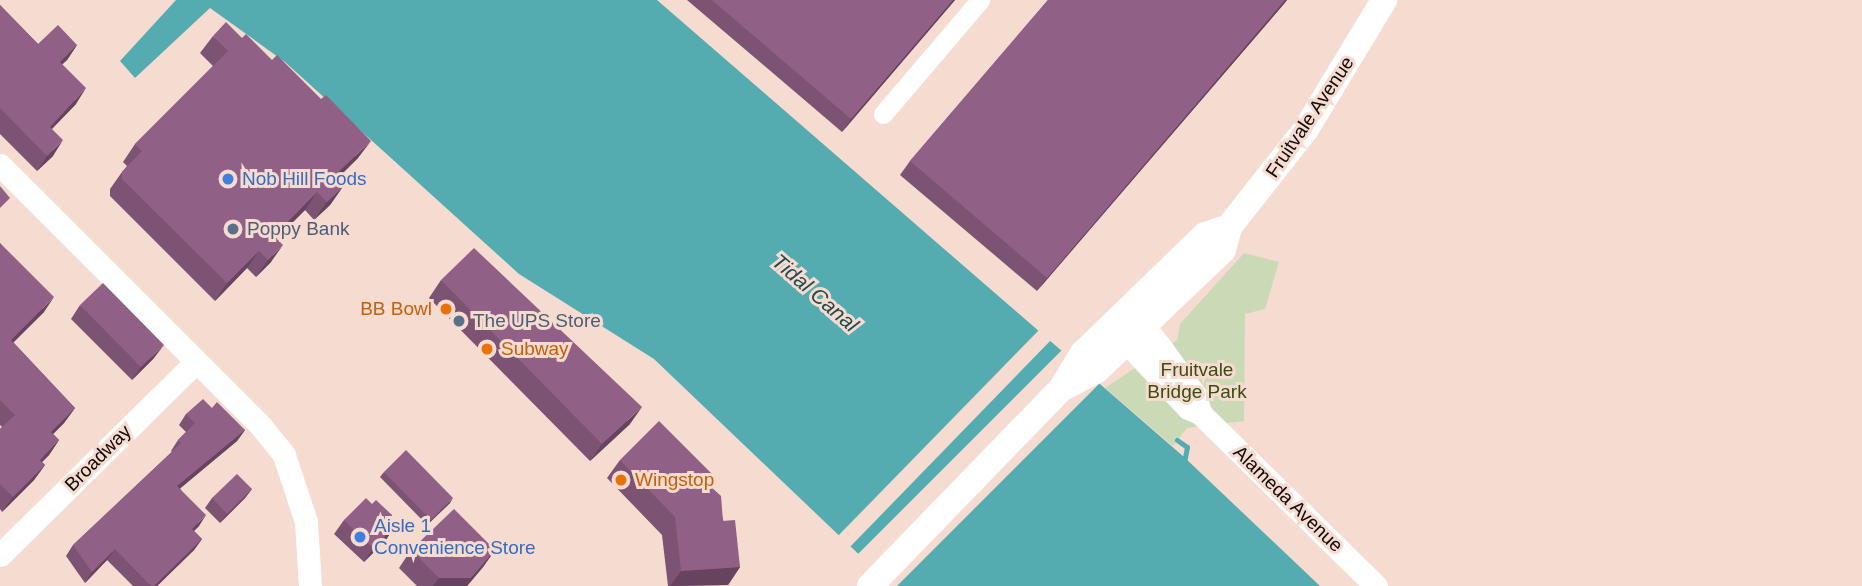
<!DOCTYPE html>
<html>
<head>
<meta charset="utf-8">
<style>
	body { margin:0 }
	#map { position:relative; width:1862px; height:586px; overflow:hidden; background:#f6dbd1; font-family:Helvetica,sans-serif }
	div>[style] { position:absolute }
	.green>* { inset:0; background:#cadab6 }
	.water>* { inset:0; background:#55acb0 }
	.pier>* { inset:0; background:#f6dbd1 }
	.stream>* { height:5px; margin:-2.5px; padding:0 2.5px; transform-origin:2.5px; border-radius:2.5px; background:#55acb0 }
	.minor>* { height:19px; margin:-9.5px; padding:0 9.5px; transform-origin:9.5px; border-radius:9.5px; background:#fff }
	.tertiary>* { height:23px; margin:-11.5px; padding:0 11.5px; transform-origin:11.5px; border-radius:11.5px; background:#fff }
	.secondary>* { height:26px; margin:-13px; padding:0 13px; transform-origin:13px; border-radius:13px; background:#fff }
	.wall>* { inset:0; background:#7d5373 }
	.shaded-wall>* { inset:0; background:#66435e }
	.building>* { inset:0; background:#916086 }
	.dots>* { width:19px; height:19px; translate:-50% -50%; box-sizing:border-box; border:4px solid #f6dbd1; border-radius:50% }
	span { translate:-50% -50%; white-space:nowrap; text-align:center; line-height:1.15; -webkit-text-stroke:6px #f6dbd1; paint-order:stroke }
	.street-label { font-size:19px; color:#120a07 }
	.shop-label { font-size:19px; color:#366cbe }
	.left { translate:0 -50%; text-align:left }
	.service-label { font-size:19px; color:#4e5e75 }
	.food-label { font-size:19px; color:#c56008 }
	.right { translate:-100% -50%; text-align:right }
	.park-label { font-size:19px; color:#394e0e }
	.water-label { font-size:21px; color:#234b4d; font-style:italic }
</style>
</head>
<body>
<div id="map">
	<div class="green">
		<div style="clip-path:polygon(1244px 253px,1279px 262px,1265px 309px,1245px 314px,1244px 421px,1187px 428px,1173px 446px,1105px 388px,1177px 340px,1180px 324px)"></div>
	</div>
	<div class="water">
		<div style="clip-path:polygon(176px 0,657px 0,1184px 457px,1320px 586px,892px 586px,654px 359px,519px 274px,285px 62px,210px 8px,135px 78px,120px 61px)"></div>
	</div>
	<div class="pier">
		<div style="clip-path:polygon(1041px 328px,1053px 338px,848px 549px,836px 538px)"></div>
		<div style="clip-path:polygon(1064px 348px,1101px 382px,897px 586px,887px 586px,856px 556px)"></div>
	</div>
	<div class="stream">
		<div style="left:1177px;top:440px;width:12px;rotate:35deg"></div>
		<div style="left:1187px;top:447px;width:16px;rotate:101deg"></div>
	</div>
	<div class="minor">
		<div style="left:883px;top:114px;width:150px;rotate:-49.6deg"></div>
	</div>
	<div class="tertiary">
		<div style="left:0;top:165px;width:368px;rotate:45deg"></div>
		<div style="left:260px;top:425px;width:38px;rotate:51deg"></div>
		<div style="left:284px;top:455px;width:71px;rotate:71.8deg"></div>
		<div style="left:306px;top:522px;width:64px;rotate:86.4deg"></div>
		<div style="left:1127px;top:319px;width:20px;rotate:27deg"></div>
		<div style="left:1145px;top:328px;width:22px;rotate:51deg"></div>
		<div style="left:1159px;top:345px;width:62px;rotate:54.2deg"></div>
		<div style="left:1195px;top:395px;width:19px;rotate:74deg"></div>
		<div style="left:1123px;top:325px;width:18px;rotate:77deg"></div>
		<div style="left:1127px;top:343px;width:89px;rotate:46.8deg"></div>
		<div style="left:1188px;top:408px;width:13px;rotate:23deg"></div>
		<div style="left:1200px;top:413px;width:247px;rotate:44.5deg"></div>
		<div style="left:0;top:555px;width:275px;rotate:-44.6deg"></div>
	</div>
	<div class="secondary">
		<div style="left:1061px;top:389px;width:41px;rotate:-27.8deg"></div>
		<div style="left:1097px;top:370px;width:174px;rotate:-43.6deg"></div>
		<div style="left:1223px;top:250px;width:24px;rotate:-75deg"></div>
		<div style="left:1229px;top:227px;width:125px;rotate:-51.8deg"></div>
		<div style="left:1306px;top:129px;width:151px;rotate:-58.8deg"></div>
		<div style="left:870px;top:586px;width:274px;rotate:-45.9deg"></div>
		<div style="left:1061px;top:389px;width:42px;rotate:-58.6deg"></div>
		<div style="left:1083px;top:353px;width:170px;rotate:-44deg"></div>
		<div style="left:1205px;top:235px;width:25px;rotate:-18deg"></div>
	</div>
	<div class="wall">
		<div style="clip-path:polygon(687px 0,955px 0,842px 132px)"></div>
		<div style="clip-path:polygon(1048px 0,1287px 0,1037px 291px,900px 175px,910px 161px)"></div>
		<div style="clip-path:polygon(0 5px,38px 44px,77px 45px,67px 60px,62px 64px,76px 104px,52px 129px,53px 156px,37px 171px,0 134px)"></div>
		<div style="clip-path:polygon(213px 36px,358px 158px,335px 181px,342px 188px,330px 205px,314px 220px,305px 210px,277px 238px,271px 262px,256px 277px,247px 268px,215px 301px,110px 196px,110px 189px,122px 172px,127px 166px,123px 162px,135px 144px,213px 66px,200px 53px)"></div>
		<div style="clip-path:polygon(0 243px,44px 312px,13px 342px,75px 408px,64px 423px,53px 434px,59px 440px,49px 455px,42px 462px,45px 465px,34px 480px,2px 512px,0 509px,0 429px,2px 427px,0 425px)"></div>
		<div style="clip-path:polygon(441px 280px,630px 424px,590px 461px,429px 298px)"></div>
		<div style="clip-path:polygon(80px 305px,154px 358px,132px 380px,71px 319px)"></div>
		<div style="clip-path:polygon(212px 408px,245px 430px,237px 441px,180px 488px,199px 526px,194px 531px,202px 539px,194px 550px,157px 586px,133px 586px,107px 560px,85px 583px,66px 556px,73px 545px,172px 452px,171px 451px,178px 440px,186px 432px,179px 425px,186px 414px)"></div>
		<div style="clip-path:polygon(620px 460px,716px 478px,711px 486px,740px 567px,728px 585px,668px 586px,662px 535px,607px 478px)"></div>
		<div style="clip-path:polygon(384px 472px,450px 503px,427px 525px,380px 477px)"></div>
		<div style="clip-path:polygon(252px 489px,245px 498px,220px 523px,205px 508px,212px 498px)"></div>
		<div style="clip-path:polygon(372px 504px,392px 515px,389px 520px,386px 540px,364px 562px,334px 534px,344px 520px)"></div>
		<div style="clip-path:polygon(411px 550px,495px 550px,483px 567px,467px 586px,417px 586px,399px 568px)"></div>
	</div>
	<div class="shaded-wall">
		<div style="clip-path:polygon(953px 0,955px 0,842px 132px,851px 119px)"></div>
		<div style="clip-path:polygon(1285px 0,1287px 0,1284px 4px,1037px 291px,1047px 278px)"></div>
		<div style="clip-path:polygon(77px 45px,67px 60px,49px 77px,60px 62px)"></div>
		<div style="clip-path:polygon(86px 88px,76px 104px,39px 142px,50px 127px)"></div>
		<div style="clip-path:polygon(63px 140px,53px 156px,37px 171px,47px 156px)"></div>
		<div style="clip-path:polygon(371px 141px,358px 158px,320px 195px,332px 178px)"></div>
		<div style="clip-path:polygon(342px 188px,330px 205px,314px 220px,327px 202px)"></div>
		<div style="clip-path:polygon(317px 192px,305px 210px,262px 253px,274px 236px)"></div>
		<div style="clip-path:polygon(283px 245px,271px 262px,256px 277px,268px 260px)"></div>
		<div style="clip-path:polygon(259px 251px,247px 268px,215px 301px,227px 283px)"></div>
		<div style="clip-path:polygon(54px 297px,44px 312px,1px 355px,11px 340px)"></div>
		<div style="clip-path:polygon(164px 345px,154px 358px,132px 380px,141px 367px)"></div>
		<div style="clip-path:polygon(642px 407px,630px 424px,590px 461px,602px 444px)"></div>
		<div style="clip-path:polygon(75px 408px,64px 423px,40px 447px,51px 432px)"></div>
		<div style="clip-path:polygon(245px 430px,237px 441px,170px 497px,177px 486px)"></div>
		<div style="clip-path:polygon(59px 440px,49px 455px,29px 475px,40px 460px)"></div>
		<div style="clip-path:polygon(45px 465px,34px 480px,2px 512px,13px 497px)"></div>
		<div style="clip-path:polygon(252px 489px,245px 498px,220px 523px,227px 514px)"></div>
		<div style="clip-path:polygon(453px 498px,450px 503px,427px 525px,431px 520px)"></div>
		<div style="clip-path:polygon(206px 515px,199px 526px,184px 540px,192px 529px)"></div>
		<div style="clip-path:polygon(395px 526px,386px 540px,364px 562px,373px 548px)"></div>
		<div style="clip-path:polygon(202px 539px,194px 550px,157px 586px,154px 586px)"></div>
		<div style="clip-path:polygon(115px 549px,107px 560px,85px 583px,92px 572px)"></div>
		<div style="clip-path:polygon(495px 550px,483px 567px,467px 586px,433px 586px,439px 578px)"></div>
		<div style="clip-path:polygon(740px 567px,728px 585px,670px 586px,681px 571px)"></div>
	</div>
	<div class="building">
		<div style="clip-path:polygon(712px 0,953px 0,851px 119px)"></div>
		<div style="clip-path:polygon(1048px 0,1285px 0,1047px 278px,910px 161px)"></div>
		<div style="clip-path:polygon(0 5px,38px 44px,58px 25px,77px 45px,60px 62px,86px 88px,50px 127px,63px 140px,47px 156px,0 108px)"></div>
		<div style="clip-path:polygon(226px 22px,242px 38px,246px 34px,272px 60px,277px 55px,321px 99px,326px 95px,371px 141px,332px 178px,342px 188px,327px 202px,317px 192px,274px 236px,283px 245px,268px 260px,259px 251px,227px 283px,122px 179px,122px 172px,142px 151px,135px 144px,228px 51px,213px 36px)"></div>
		<div style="clip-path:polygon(0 186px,10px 198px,0 208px)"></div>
		<div style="clip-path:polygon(0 243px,54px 297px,11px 340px,75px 408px,51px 432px,59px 440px,40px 460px,45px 465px,13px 497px,0 484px,0 429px,15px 415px,0 400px)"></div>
		<div style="clip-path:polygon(474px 248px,642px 407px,602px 444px,441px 280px)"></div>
		<div style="clip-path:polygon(103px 283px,164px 345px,141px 367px,80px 305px)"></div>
		<div style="clip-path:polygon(203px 399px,212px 408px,217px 402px,245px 430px,177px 486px,206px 515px,192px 529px,202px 539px,154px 586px,151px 586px,115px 549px,92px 572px,73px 545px,181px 443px,178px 440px,195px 423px,186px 414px)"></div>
		<div style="clip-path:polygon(659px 421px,716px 478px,709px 485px,721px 496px,723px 521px,735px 520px,740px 567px,681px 571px,675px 517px,620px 460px)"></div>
		<div style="clip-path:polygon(406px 450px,453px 498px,431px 520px,384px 472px)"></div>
		<div style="clip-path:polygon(237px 474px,252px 489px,227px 514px,212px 498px)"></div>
		<div style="clip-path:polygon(366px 498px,372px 504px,376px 500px,392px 515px,388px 519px,395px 526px,373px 548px,344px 520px)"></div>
		<div style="clip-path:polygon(454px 509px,495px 550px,471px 578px,439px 578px,411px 550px)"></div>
	</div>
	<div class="dots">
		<div style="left:228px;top:179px;background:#3f7fe0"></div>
		<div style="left:233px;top:229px;background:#5c6f8a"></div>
		<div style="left:446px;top:309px;background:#e8710a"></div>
		<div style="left:459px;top:321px;background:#5c6f8a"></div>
		<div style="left:487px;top:349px;background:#e8710a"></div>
		<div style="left:621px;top:480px;background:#e8710a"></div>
		<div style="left:360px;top:537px;background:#3f7fe0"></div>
	</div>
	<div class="street-label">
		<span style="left:1310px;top:117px;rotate:-56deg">Fruitvale Avenue</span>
		<span style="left:98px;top:458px;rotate:-45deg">Broadway</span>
		<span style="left:1288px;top:499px;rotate:44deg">Alameda Avenue</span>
	</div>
	<div class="shop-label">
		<span class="left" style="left:242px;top:179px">Nob Hill Foods</span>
		<span class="left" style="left:374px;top:537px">Aisle 1<br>Convenience Store</span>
	</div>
	<div class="service-label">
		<span class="left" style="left:247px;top:229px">Poppy Bank</span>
		<span class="left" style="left:473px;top:321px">The UPS Store</span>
	</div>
	<div class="food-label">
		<span class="right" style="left:432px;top:309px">BB Bowl</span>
		<span class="left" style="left:501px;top:349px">Subway</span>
		<span class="left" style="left:635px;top:480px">Wingstop</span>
	</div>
	<div class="park-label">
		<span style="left:1197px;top:381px">Fruitvale<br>Bridge Park</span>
	</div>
	<div class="water-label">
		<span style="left:815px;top:293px;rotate:41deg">Tidal Canal</span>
	</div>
</div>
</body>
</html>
